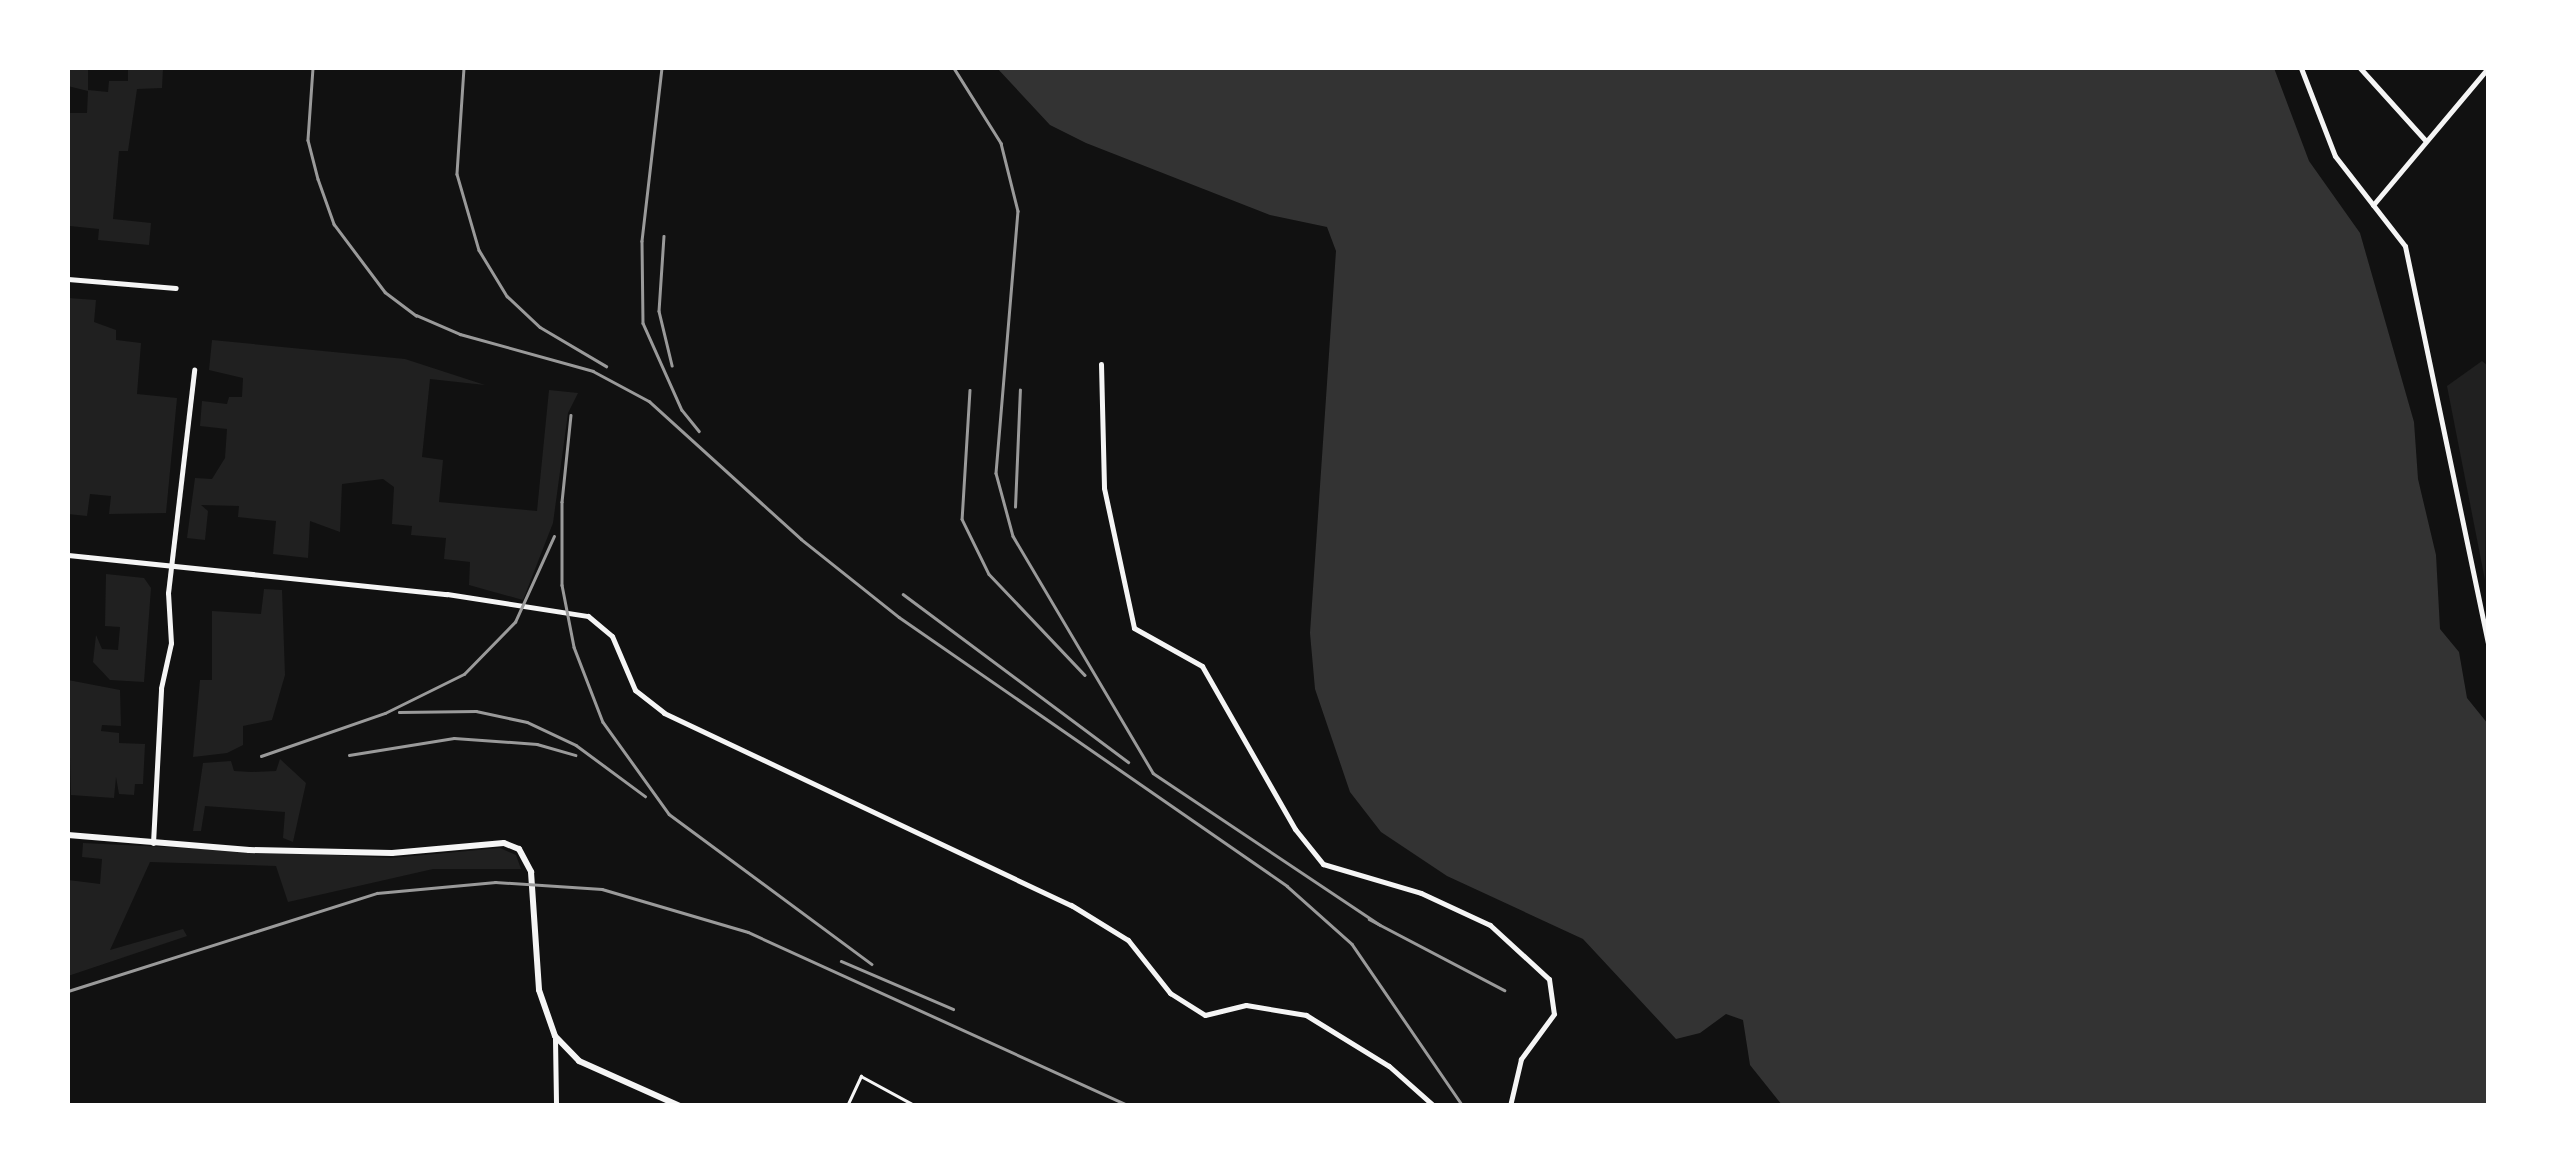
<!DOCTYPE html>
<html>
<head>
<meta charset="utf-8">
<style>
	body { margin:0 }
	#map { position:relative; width:2556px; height:1173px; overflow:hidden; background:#111; font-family:"Golos Text",sans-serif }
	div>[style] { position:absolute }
	.green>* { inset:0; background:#202020 }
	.water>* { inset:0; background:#333 }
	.service>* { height:2.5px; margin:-1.25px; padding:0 1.25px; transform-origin:1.25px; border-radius:1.25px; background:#f5f5f5 }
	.minor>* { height:5px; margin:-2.5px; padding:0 2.5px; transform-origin:2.5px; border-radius:2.5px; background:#f5f5f5 }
	.tertiary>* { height:6px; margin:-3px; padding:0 3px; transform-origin:3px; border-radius:3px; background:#f5f5f5 }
	.rail>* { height:2.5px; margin:-1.25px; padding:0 1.25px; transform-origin:1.25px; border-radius:1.25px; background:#9a9a9a }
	span { translate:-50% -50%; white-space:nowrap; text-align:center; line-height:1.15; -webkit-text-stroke:10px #fff; paint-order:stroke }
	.frame { position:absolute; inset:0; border:70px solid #fff; pointer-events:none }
</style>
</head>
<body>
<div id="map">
	<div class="green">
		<div style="clip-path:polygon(68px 68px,88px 68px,88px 90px,108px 92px,109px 81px,128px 81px,128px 68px,163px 68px,162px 88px,137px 89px,128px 151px,119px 151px,113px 219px,151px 223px,149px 245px,98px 240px,99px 229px,70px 226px,68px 237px,68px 113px,87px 113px,88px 91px,68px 86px)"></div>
		<div style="clip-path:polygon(68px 298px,96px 300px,94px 322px,116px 330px,116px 340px,141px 343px,137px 394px,177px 398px,166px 513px,109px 514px,111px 496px,90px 494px,87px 516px,68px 514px)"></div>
		<div style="clip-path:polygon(212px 340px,405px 359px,485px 385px,430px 379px,422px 457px,443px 460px,439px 502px,537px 511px,549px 390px,578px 393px,568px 413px,553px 523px,523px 600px,469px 585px,470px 562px,444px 559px,446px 538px,411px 535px,412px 526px,392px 524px,394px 487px,383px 479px,342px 484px,340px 532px,310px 521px,308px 558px,273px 554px,276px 521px,238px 517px,239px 506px,201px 505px,208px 511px,205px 540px,187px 538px,195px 478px,212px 479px,225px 458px,227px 429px,200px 426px,202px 401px,227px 404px,229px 397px,242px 397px,243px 378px,209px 370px)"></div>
		<div style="clip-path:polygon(2482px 361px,2488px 366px,2485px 580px,2447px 386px)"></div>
		<div style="clip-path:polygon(106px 574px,144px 578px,151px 588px,144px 682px,110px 680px,93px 662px,96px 635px,102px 649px,118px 650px,120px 627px,105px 626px)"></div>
		<div style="clip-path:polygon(264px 589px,282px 590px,285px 675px,272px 720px,243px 726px,243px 745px,227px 753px,193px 757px,200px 680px,212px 680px,212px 611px,261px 614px)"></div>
		<div style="clip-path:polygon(68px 680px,120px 690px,121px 726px,102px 725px,101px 731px,119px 733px,119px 743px,145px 744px,143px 784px,135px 784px,134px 795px,119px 794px,116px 777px,114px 798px,71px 795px)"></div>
		<div style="clip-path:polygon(280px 759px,306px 783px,293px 842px,283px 838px,285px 812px,205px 806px,201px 831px,193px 831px,203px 763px,231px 761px,234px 771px,251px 772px,276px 771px)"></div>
		<div style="clip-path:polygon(83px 843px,391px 858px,500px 848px,516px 855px,521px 869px,433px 869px,288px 902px,276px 866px,150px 862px,110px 950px,183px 929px,187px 936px,68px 976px,68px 880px,100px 884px,102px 859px,82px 857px)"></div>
	</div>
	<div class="water">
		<div style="clip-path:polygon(997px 68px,2274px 68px,2309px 161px,2360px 233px,2414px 422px,2418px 479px,2436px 555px,2440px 629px,2459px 652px,2467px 698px,2488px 724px,2488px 1105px,1782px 1105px,1750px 1065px,1743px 1020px,1726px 1014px,1700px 1033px,1676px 1039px,1583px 939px,1447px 876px,1381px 832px,1350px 792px,1315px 689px,1310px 633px,1336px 251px,1327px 227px,1270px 215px,1086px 143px,1050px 125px)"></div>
	</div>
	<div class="service">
		<div style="left:847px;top:1106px;width:33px;rotate:-65deg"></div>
		<div style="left:861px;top:1076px;width:63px;rotate:28.6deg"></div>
	</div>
	<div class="minor">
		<div style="left:2301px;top:68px;width:94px;rotate:68.9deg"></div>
		<div style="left:2335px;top:156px;width:114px;rotate:52.1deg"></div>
		<div style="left:2405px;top:246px;width:406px;rotate:78.2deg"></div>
		<div style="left:2360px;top:68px;width:97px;rotate:47.9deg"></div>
		<div style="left:2373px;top:205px;width:179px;rotate:-50deg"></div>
		<div style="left:68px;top:279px;width:108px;rotate:4.8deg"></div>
		<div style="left:1101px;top:364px;width:124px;rotate:88.6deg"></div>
		<div style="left:1104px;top:488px;width:143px;rotate:77.9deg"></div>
		<div style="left:1134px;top:628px;width:78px;rotate:29.2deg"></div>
		<div style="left:1202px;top:666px;width:188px;rotate:60.3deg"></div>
		<div style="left:1295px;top:829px;width:45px;rotate:51.3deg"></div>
		<div style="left:1323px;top:864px;width:102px;rotate:16.5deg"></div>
		<div style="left:1421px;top:893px;width:76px;rotate:24.9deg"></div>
		<div style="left:1490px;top:925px;width:80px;rotate:42.5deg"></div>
		<div style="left:1549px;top:979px;width:35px;rotate:82deg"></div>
		<div style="left:1554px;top:1014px;width:56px;rotate:126.3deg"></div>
		<div style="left:1521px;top:1059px;width:48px;rotate:103.2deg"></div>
		<div style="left:68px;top:555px;width:381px;rotate:5.9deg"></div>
		<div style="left:447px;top:594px;width:143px;rotate:8.9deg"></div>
		<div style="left:588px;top:616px;width:31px;rotate:40deg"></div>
		<div style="left:612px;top:636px;width:59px;rotate:66.9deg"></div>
		<div style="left:635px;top:690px;width:37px;rotate:38deg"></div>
		<div style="left:664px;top:713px;width:450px;rotate:25.3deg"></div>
		<div style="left:1071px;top:905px;width:67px;rotate:31.6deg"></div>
		<div style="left:1128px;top:940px;width:68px;rotate:51.6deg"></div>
		<div style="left:1170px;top:993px;width:41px;rotate:32.2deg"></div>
		<div style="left:1205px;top:1015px;width:42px;rotate:-13.7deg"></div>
		<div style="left:1246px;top:1005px;width:61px;rotate:9.5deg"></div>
		<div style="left:1306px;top:1015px;width:97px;rotate:31.6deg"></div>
		<div style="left:1389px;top:1066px;width:60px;rotate:41.6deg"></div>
		<div style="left:153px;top:843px;width:155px;rotate:-87deg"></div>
		<div style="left:161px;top:688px;width:46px;rotate:-77.5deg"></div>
		<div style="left:171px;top:643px;width:50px;rotate:-93.4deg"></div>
		<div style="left:168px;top:593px;width:225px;rotate:-83.3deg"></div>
		<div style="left:555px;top:1039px;width:67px;rotate:89.1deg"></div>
	</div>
	<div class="tertiary">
		<div style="left:68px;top:835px;width:182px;rotate:4.7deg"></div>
		<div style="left:249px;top:850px;width:143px;rotate:1.2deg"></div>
		<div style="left:392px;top:853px;width:112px;rotate:-5.1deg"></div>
		<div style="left:504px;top:843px;width:16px;rotate:22deg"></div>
		<div style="left:519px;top:849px;width:26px;rotate:62deg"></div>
		<div style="left:531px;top:872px;width:118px;rotate:86.1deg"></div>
		<div style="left:539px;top:990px;width:49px;rotate:70.8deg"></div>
		<div style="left:555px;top:1036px;width:35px;rotate:46deg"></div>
		<div style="left:579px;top:1061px;width:111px;rotate:24deg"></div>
	</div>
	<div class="rail">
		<div style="left:313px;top:68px;width:72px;rotate:94deg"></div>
		<div style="left:308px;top:140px;width:40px;rotate:75.6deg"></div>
		<div style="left:318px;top:179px;width:48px;rotate:70.4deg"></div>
		<div style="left:334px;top:224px;width:85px;rotate:53.1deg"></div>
		<div style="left:385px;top:292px;width:39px;rotate:37deg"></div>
		<div style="left:416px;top:315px;width:48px;rotate:23.4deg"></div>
		<div style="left:460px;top:334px;width:138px;rotate:15.5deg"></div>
		<div style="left:593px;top:371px;width:64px;rotate:28.2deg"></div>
		<div style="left:649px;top:401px;width:205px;rotate:42.2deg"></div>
		<div style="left:801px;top:539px;width:125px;rotate:38.5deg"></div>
		<div style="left:899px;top:617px;width:472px;rotate:34.7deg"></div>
		<div style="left:1287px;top:886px;width:87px;rotate:41.7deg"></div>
		<div style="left:1352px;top:944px;width:196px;rotate:55.6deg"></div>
		<div style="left:464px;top:68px;width:106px;rotate:93.8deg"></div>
		<div style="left:457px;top:174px;width:79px;rotate:73.9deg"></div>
		<div style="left:479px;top:250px;width:54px;rotate:58.7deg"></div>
		<div style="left:507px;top:296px;width:45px;rotate:43.2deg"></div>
		<div style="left:540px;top:327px;width:77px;rotate:30.6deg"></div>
		<div style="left:662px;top:68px;width:174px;rotate:96.6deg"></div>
		<div style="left:642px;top:241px;width:82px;rotate:89.3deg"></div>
		<div style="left:643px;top:323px;width:95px;rotate:65.9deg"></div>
		<div style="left:682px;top:410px;width:27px;rotate:51deg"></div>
		<div style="left:954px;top:68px;width:89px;rotate:57.9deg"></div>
		<div style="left:1001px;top:143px;width:70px;rotate:76deg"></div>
		<div style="left:1018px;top:211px;width:263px;rotate:94.8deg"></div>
		<div style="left:996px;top:473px;width:65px;rotate:74.9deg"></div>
		<div style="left:1013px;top:536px;width:275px;rotate:59.4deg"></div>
		<div style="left:1153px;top:773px;width:273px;rotate:33.8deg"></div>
		<div style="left:664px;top:236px;width:75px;rotate:93.8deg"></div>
		<div style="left:659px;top:311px;width:56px;rotate:76.5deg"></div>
		<div style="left:970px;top:390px;width:129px;rotate:93.5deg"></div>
		<div style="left:962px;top:519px;width:61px;rotate:63.9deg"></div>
		<div style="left:989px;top:574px;width:139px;rotate:46.5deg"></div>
		<div style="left:571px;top:415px;width:87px;rotate:95.9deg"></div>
		<div style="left:562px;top:502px;width:83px;rotate:90deg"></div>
		<div style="left:562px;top:585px;width:63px;rotate:79deg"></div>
		<div style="left:574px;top:647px;width:80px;rotate:68.9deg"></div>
		<div style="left:603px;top:722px;width:113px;rotate:54.3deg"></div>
		<div style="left:669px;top:814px;width:252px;rotate:36.5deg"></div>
		<div style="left:1015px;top:507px;width:117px;rotate:-87.6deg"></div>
		<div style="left:903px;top:594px;width:281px;rotate:36.7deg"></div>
		<div style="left:399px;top:712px;width:77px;rotate:-0.7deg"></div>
		<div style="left:476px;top:711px;width:52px;rotate:12.2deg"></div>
		<div style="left:527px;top:722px;width:54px;rotate:25.1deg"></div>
		<div style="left:576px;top:745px;width:86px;rotate:36.5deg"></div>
		<div style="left:349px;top:755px;width:106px;rotate:-9.2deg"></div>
		<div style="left:454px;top:738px;width:83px;rotate:4.1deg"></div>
		<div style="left:537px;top:744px;width:40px;rotate:16deg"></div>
		<div style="left:261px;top:756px;width:131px;rotate:-19.1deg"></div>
		<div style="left:385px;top:713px;width:88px;rotate:-26.3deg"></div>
		<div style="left:464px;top:674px;width:73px;rotate:-45.6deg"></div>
		<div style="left:515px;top:622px;width:94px;rotate:-65.6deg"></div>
		<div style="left:1369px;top:919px;width:153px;rotate:27.7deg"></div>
		<div style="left:841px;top:961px;width:122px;rotate:23.2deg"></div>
		<div style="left:68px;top:991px;width:324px;rotate:-17.6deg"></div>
		<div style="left:377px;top:893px;width:119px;rotate:-5.3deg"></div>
		<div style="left:495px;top:882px;width:107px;rotate:3.7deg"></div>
		<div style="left:602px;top:889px;width:152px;rotate:16.4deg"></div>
		<div style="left:748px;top:932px;width:420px;rotate:24.5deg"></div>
	</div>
	<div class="frame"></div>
</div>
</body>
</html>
